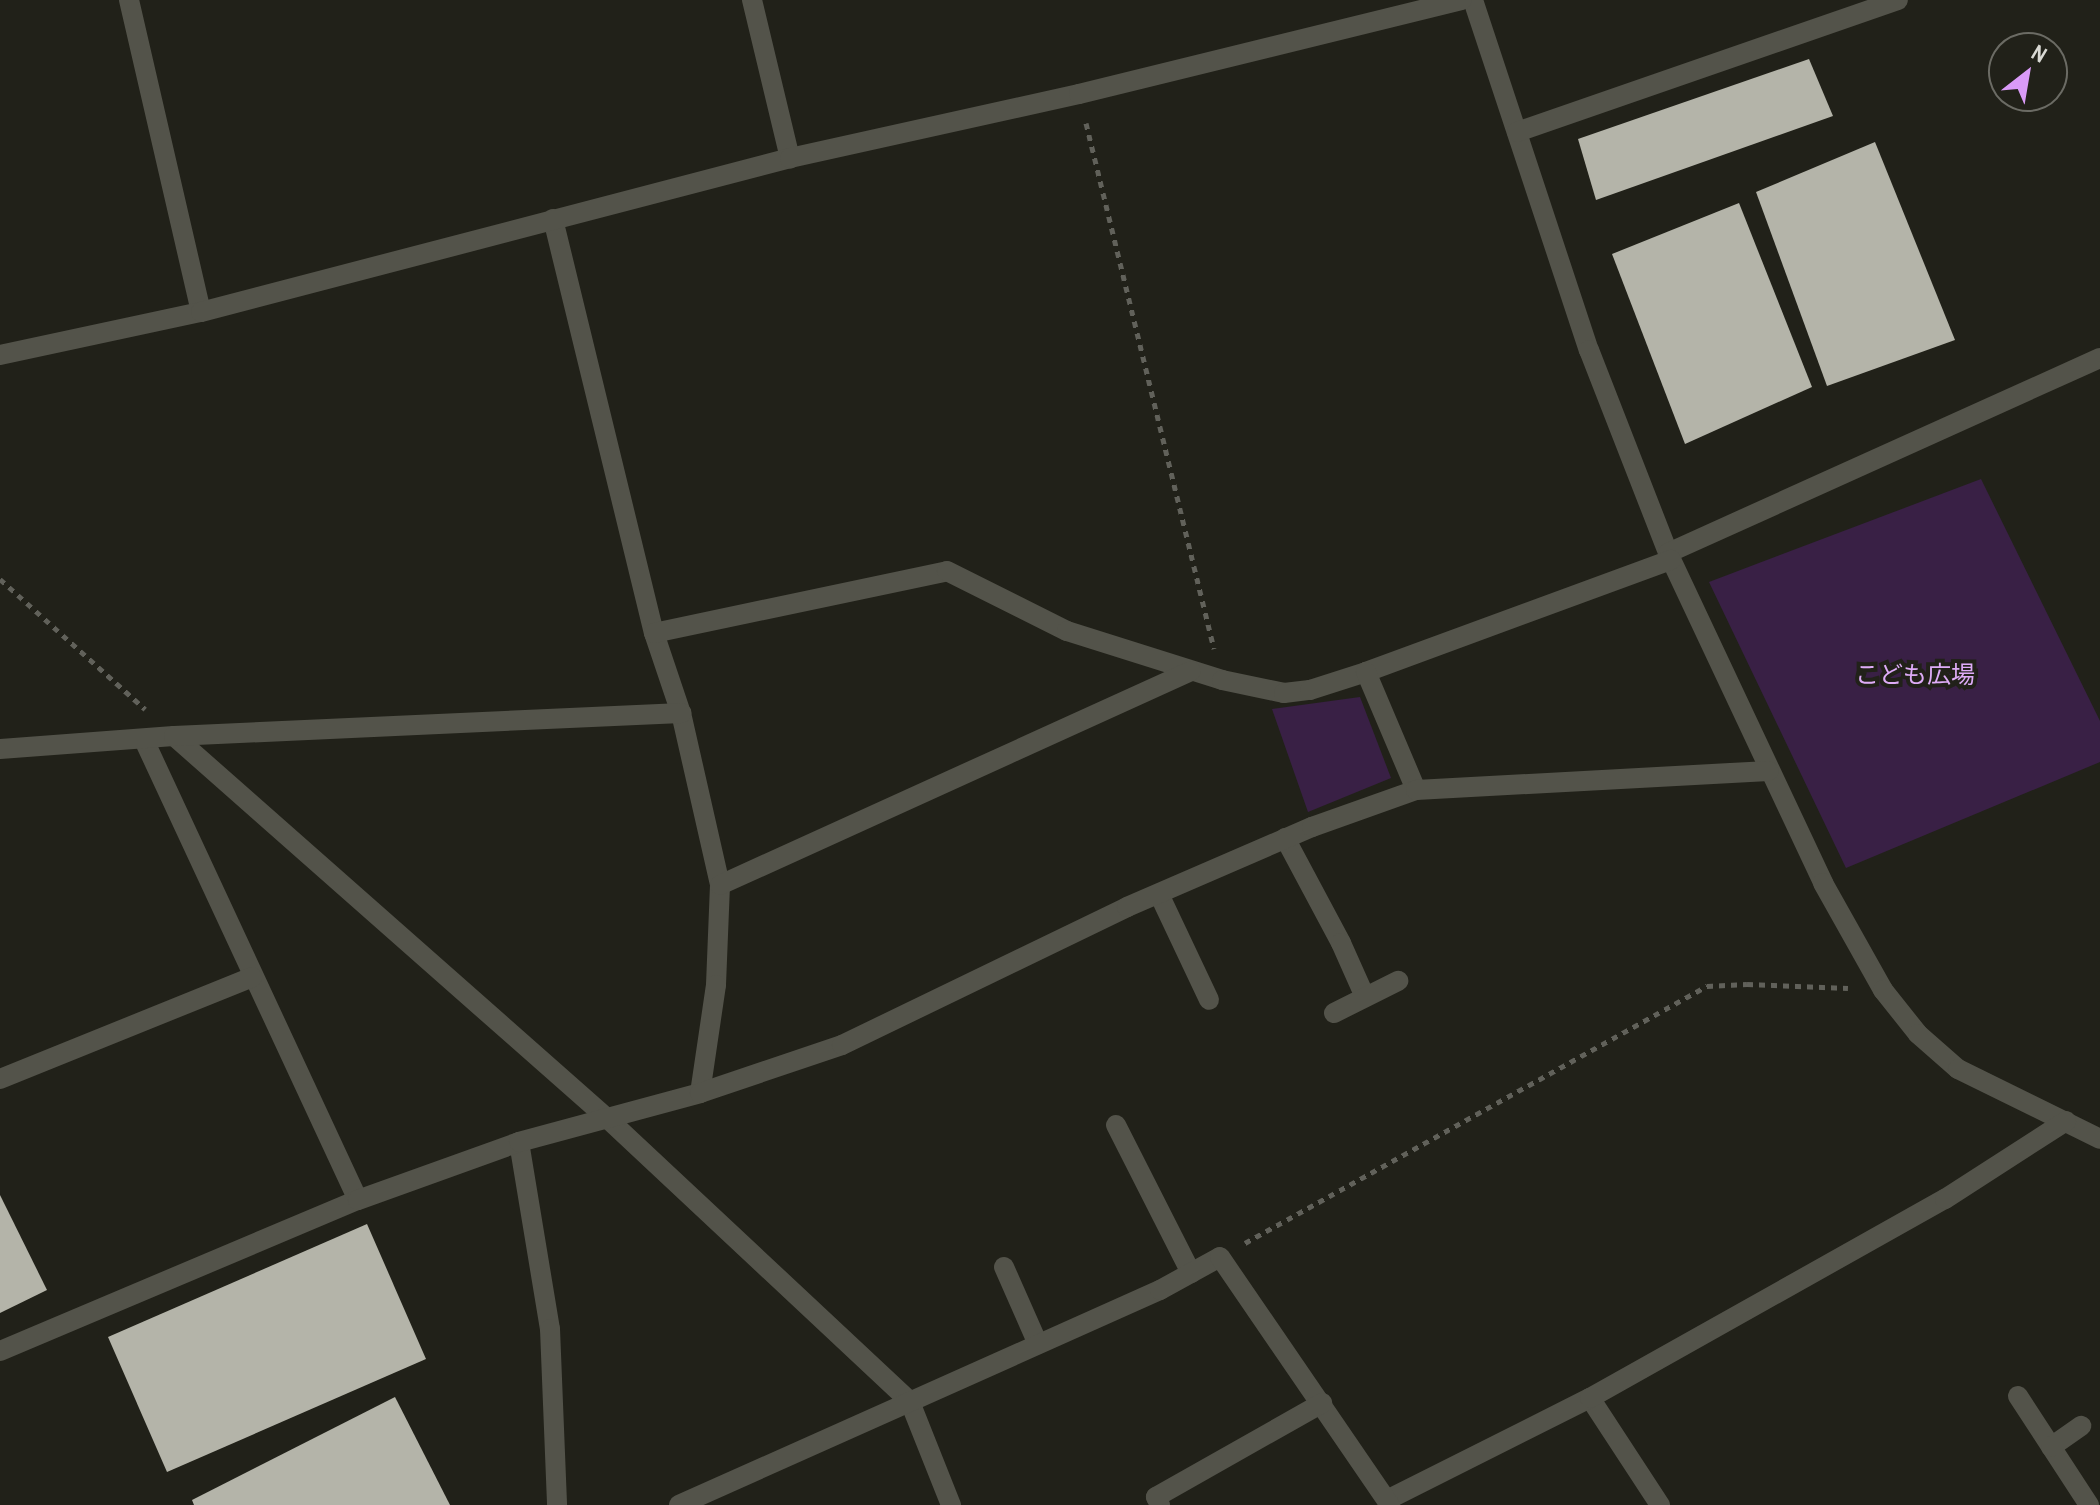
<!DOCTYPE html>
<html>
<head>
<meta charset="utf-8">
<style>
	body { margin:0 }
	#map { position:relative; width:2100px; height:1505px; overflow:hidden; background:#212119; font-family:"Archivo Narrow","Noto Sans JP",sans-serif }
	div>[style] { position:absolute }
	.green>* { inset:0; background:#392045 }
	.building>* { inset:0; background:#b4b4a9 }
	.path>* { height:5px; margin-top:-2.5px; transform-origin:0; background:repeating-linear-gradient(90deg,#61615a 0 6px,transparent 0 12px) }
	.minor>* { height:20px; margin:-10px; padding:0 10px; transform-origin:10px; border-radius:10px; background:#53534a }
	span { translate:-50% -50%; white-space:nowrap; text-align:center; line-height:1.15; -webkit-text-stroke:8px #212119; paint-order:stroke }
	.park-label { font-size:24px; color:#deacf7 }
	.north { position:absolute; left:1988px; top:32px; width:80px; height:80px; box-sizing:border-box; background:#212119; border:2px solid #6b6b64; border-radius:50%; rotate:31deg; font-size:22px; font-weight:700; line-height:32px; text-align:center; color:#d9d9d4 }
	.north::after { content:''; display:block; margin:auto; width:28px; height:36px; background:#d99af7; clip-path:polygon(50% 0,100% 100%,50% 72%,0 100%) }
</style>
</head>
<body>
<div id="map">
	<div class="green">
		<div style="clip-path:polygon(1981px 479px,2100px 721px,2100px 762px,1846px 868px,1709px 582px)"></div>
		<div style="clip-path:polygon(1360px 697px,1391px 778px,1308px 812px,1272px 709px)"></div>
	</div>
	<div class="building">
		<div style="clip-path:polygon(1809px 59px,1833px 116px,1596px 200px,1578px 139px)"></div>
		<div style="clip-path:polygon(1875px 142px,1955px 340px,1827px 386px,1756px 192px)"></div>
		<div style="clip-path:polygon(1739px 203px,1812px 387px,1685px 444px,1612px 254px)"></div>
		<div style="clip-path:polygon(0 1195px,47px 1290px,0 1313px)"></div>
		<div style="clip-path:polygon(367px 1224px,426px 1359px,167px 1472px,108px 1337px)"></div>
		<div style="clip-path:polygon(395px 1397px,450px 1505px,194px 1505px,192px 1500px)"></div>
	</div>
	<div class="path">
		<div style="left:1086px;top:123px;width:541px;rotate:76.32deg"></div>
		<div style="left:0;top:579px;width:195px;rotate:41.9deg"></div>
		<div style="left:1245px;top:1243px;width:529px;rotate:-29.09deg"></div>
		<div style="left:1707px;top:986px;width:40px;rotate:-2.9deg"></div>
		<div style="left:1747px;top:984px;width:101px;rotate:2.3deg"></div>
	</div>
	<div class="minor">
		<div style="left:129px;top:0;width:320px;rotate:77deg"></div>
		<div style="left:752px;top:0;width:163px;rotate:76.5deg"></div>
		<div style="left:1473px;top:0;width:369px;rotate:71.7deg"></div>
		<div style="left:1589px;top:350px;width:218px;rotate:68.7deg"></div>
		<div style="left:1668px;top:553px;width:365px;rotate:64.8deg"></div>
		<div style="left:1823px;top:883px;width:123px;rotate:60.7deg"></div>
		<div style="left:1883px;top:990px;width:56px;rotate:51.5deg"></div>
		<div style="left:1918px;top:1034px;width:53px;rotate:41.2deg"></div>
		<div style="left:1958px;top:1069px;width:158px;rotate:26.2deg"></div>
		<div style="left:1517px;top:132px;width:403px;rotate:-19.1deg"></div>
		<div style="left:553px;top:219px;width:426px;rotate:76.3deg"></div>
		<div style="left:654px;top:633px;width:84px;rotate:71.4deg"></div>
		<div style="left:681px;top:713px;width:176px;rotate:77.2deg"></div>
		<div style="left:720px;top:885px;width:100px;rotate:92.3deg"></div>
		<div style="left:716px;top:985px;width:109px;rotate:98.4deg"></div>
		<div style="left:0;top:355px;width:206px;rotate:-12.1deg"></div>
		<div style="left:201px;top:312px;width:609px;rotate:-14.65deg"></div>
		<div style="left:790px;top:158px;width:296px;rotate:-12.5deg"></div>
		<div style="left:1079px;top:94px;width:394px;rotate:-13.8deg"></div>
		<div style="left:1668px;top:553px;width:474px;rotate:-24.3deg"></div>
		<div style="left:654px;top:633px;width:299px;rotate:-11.9deg"></div>
		<div style="left:947px;top:571px;width:134px;rotate:26.6deg"></div>
		<div style="left:1067px;top:631px;width:163px;rotate:17.5deg"></div>
		<div style="left:1222px;top:680px;width:63px;rotate:11.8deg"></div>
		<div style="left:1284px;top:693px;width:26px;rotate:-7deg"></div>
		<div style="left:1310px;top:690px;width:59px;rotate:-17.8deg"></div>
		<div style="left:1366px;top:672px;width:325px;rotate:-20.2deg"></div>
		<div style="left:1366px;top:672px;width:128px;rotate:67deg"></div>
		<div style="left:174px;top:736px;width:579px;rotate:41.43deg"></div>
		<div style="left:608px;top:1119px;width:414px;rotate:43.1deg"></div>
		<div style="left:910px;top:1402px;width:111px;rotate:68.3deg"></div>
		<div style="left:144px;top:740px;width:507px;rotate:65.05deg"></div>
		<div style="left:0;top:749px;width:174px;rotate:-4.3deg"></div>
		<div style="left:174px;top:736px;width:508px;rotate:-2.6deg"></div>
		<div style="left:1285px;top:838px;width:119px;rotate:61.9deg"></div>
		<div style="left:1341px;top:943px;width:59px;rotate:66deg"></div>
		<div style="left:720px;top:885px;width:517px;rotate:-24.43deg"></div>
		<div style="left:1159px;top:894px;width:117px;rotate:64.7deg"></div>
		<div style="left:1334px;top:1013px;width:72px;rotate:-26.6deg"></div>
		<div style="left:0;top:1079px;width:272px;rotate:-22deg"></div>
		<div style="left:1116px;top:1125px;width:166px;rotate:63.1deg"></div>
		<div style="left:519px;top:1142px;width:190px;rotate:80.6deg"></div>
		<div style="left:550px;top:1329px;width:176px;rotate:87.7deg"></div>
		<div style="left:1004px;top:1267px;width:84px;rotate:66.2deg"></div>
		<div style="left:0;top:1351px;width:389px;rotate:-22.9deg"></div>
		<div style="left:358px;top:1200px;width:171px;rotate:-19.8deg"></div>
		<div style="left:519px;top:1142px;width:188px;rotate:-15.1deg"></div>
		<div style="left:700px;top:1093px;width:150px;rotate:-18.7deg"></div>
		<div style="left:842px;top:1045px;width:317px;rotate:-25.8deg"></div>
		<div style="left:1127px;top:907px;width:202px;rotate:-23.4deg"></div>
		<div style="left:1312px;top:827px;width:110px;rotate:-19.6deg"></div>
		<div style="left:1416px;top:790px;width:353px;rotate:-3.1deg"></div>
		<div style="left:2018px;top:1396px;width:130px;rotate:56.9deg"></div>
		<div style="left:1590px;top:1398px;width:128px;rotate:56.8deg"></div>
		<div style="left:2051px;top:1447px;width:37px;rotate:-35deg"></div>
		<div style="left:1387px;top:1500px;width:227px;rotate:-26.7deg"></div>
		<div style="left:1590px;top:1398px;width:407px;rotate:-29.3deg"></div>
		<div style="left:1945px;top:1199px;width:144px;rotate:-32.8deg"></div>
		<div style="left:679px;top:1505px;width:527px;rotate:-24.08deg"></div>
		<div style="left:1160px;top:1290px;width:68px;rotate:-28.8deg"></div>
		<div style="left:1220px;top:1257px;width:301px;rotate:55.6deg"></div>
		<div style="left:1160px;top:1505px;width:9px;rotate:-117deg"></div>
		<div style="left:1156px;top:1497px;width:191px;rotate:-29.5deg"></div>
	</div>
	<div class="park-label">
		<span style="left:1915px;top:675px">こども広場</span>
	</div>
	<div class="north">N</div>
</div>
</body>
</html>
